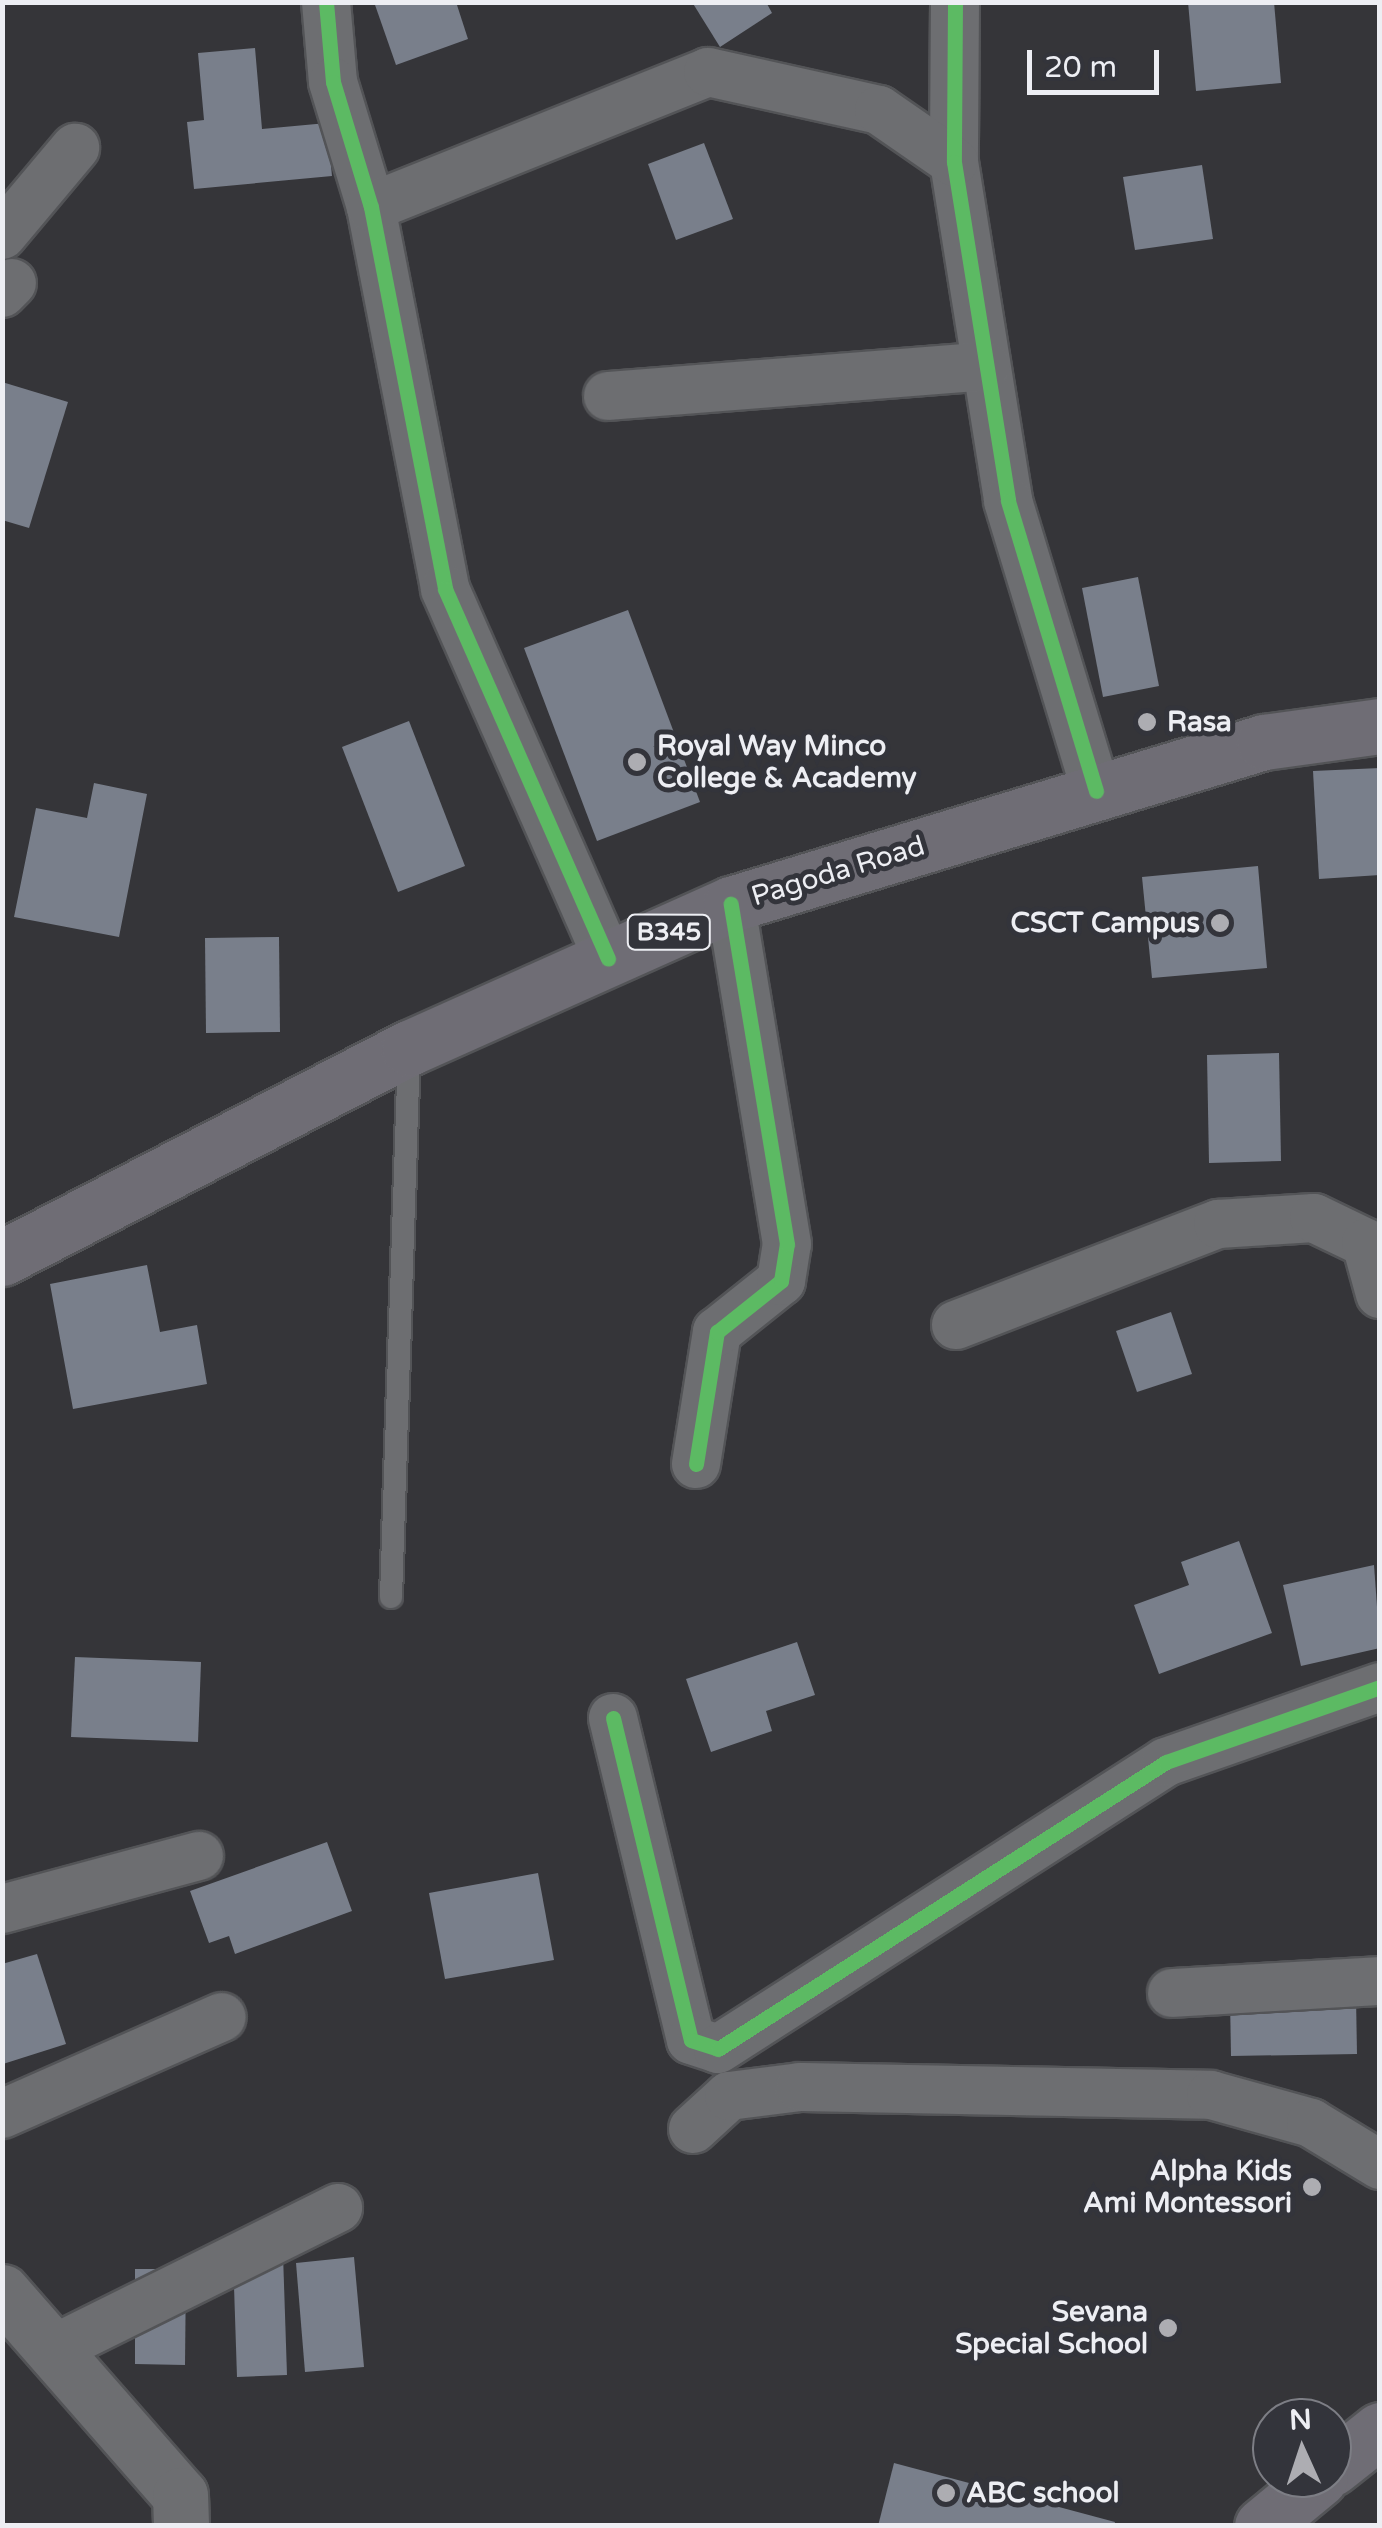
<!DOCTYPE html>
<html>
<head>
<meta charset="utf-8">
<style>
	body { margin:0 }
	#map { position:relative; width:1382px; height:2528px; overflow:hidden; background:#353539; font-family:"Varela Round",sans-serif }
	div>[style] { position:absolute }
	.building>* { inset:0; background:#797f8b }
	.roads { filter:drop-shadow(2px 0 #535457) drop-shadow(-2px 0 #535457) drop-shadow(0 2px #535457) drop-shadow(0 -2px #535457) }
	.service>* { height:22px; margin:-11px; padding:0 11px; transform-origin:11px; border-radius:11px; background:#6d6e71 }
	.minor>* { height:48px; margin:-24px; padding:0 24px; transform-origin:24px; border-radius:24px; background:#6d6e71 }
	.tertiary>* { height:55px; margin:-27.5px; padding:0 27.5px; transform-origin:27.5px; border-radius:27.5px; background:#6d6e71 }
	.primary>* { height:55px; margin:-27.5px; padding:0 27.5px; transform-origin:27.5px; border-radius:27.5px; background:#6f6d75 }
	.cycleway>* { height:15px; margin:-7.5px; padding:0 7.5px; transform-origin:7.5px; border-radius:7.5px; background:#5cba63 }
	.dots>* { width:28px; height:28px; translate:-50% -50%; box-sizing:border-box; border:5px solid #33343b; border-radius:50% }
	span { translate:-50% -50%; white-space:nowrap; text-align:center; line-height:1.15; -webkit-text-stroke:10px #33343b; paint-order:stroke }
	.shield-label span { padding:2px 8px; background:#33343b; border:2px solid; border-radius:8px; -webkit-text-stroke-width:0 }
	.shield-label { font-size:25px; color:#edeef3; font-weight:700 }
	.poi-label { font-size:28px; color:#edeef3; font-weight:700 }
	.left { translate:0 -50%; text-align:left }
	.right { translate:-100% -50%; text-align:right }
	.street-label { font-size:28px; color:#edeef3 }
	.frame { position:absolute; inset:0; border:5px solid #edeef3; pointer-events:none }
	.north { position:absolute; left:1252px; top:2398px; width:100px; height:100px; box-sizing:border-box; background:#33343b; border:2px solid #7d7e85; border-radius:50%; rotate:357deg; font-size:28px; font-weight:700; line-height:40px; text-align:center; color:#edeef3 }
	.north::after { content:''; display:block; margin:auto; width:35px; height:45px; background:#adadb2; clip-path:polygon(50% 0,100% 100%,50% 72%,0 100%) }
	.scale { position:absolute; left:1027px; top:50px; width:132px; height:45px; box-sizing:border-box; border:5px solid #edeef3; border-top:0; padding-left:12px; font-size:30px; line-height:35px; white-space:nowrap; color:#edeef3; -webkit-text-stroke:8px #33343b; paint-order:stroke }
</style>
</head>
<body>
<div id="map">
	<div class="building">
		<div style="clip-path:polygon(374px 2px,456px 2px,468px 39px,396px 65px)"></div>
		<div style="clip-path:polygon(692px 2px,766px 2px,772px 13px,720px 47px)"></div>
		<div style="clip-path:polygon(1188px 2px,1274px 2px,1281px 83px,1196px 91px)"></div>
		<div style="clip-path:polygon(255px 48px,262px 129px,327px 123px,332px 176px,194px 189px,187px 122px,204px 120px,198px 53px)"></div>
		<div style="clip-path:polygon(704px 143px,733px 219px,676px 240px,648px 164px)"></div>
		<div style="clip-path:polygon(1202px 165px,1213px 239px,1135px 250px,1123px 177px)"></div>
		<div style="clip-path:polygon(2px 382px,68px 402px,29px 528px,2px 520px)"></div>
		<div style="clip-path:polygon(1138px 577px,1159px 686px,1103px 697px,1082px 588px)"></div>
		<div style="clip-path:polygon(628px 610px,700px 802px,597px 841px,524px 648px)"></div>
		<div style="clip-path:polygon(409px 721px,465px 866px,398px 892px,342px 747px)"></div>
		<div style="clip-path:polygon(1380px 768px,1380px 875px,1319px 879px,1313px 771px)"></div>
		<div style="clip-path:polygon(94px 783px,147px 794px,119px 937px,14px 917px,36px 808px,87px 818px)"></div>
		<div style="clip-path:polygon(1258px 866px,1267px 968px,1152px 978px,1142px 877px)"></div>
		<div style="clip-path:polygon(279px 937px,280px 1032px,206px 1033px,205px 938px)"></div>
		<div style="clip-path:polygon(1279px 1053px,1281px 1161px,1209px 1163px,1207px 1055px)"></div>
		<div style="clip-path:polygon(147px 1265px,160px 1332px,197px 1325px,207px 1384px,73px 1409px,50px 1284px)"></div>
		<div style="clip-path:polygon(1171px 1312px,1192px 1374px,1137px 1392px,1116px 1331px)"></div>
		<div style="clip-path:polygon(1239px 1541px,1272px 1633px,1159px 1674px,1134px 1605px,1189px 1585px,1181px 1562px)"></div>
		<div style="clip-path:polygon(1374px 1565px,1380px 1648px,1301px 1666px,1283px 1585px)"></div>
		<div style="clip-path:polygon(797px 1642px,815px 1695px,766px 1711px,772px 1731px,711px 1752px,686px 1679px)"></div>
		<div style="clip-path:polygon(75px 1657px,201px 1662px,198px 1742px,71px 1737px)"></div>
		<div style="clip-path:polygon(327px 1842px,352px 1911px,235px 1954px,229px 1936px,209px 1943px,190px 1891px)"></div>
		<div style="clip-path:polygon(538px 1873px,554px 1960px,445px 1979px,429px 1893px)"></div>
		<div style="clip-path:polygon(37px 1954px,66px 2044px,3px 2064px,2px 1964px)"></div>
		<div style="clip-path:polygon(1356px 1997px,1357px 2054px,1231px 2056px,1230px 1999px)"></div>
		<div style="clip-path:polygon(283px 2254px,287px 2375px,237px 2377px,233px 2256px)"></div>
		<div style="clip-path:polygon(354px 2257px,364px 2367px,305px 2372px,296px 2263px)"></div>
		<div style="clip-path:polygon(135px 2269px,186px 2269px,185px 2365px,135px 2364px)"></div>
		<div style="clip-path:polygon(894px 2463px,1115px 2522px,1114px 2526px,878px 2526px)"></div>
	</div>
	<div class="roads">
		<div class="service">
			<div style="left:391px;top:1597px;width:546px;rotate:-88.11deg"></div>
		</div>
		<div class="minor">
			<div style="left:326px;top:2px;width:80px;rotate:85deg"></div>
			<div style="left:333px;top:82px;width:131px;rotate:73.1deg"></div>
			<div style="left:371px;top:207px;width:389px;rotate:79deg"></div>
			<div style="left:445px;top:589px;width:404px;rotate:66.2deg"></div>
			<div style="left:955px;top:2px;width:160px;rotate:90.4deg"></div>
			<div style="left:954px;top:162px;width:343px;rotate:80.9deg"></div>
			<div style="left:1008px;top:501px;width:303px;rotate:73.1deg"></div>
			<div style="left:371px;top:207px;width:363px;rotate:-21.8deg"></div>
			<div style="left:708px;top:72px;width:175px;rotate:12.5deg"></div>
			<div style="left:879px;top:110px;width:91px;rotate:34.7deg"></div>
			<div style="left:2px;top:235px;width:114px;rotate:-50deg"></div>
			<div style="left:2px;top:293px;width:14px;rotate:-45deg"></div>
			<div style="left:608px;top:396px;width:379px;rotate:-4.5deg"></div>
			<div style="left:956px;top:1325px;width:281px;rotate:-21.1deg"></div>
			<div style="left:1218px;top:1224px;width:96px;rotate:-3.6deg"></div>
			<div style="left:1314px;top:1218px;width:58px;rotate:25.7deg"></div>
			<div style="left:1366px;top:1243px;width:53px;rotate:74.6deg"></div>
			<div style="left:696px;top:1464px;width:134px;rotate:-81deg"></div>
			<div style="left:717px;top:1332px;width:82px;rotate:-38.6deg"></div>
			<div style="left:781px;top:1281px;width:37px;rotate:-81deg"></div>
			<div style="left:787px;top:1244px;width:345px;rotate:-99.4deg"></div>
			<div style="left:613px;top:1718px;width:331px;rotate:76.4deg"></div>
			<div style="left:691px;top:2040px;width:28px;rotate:18deg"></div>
			<div style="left:718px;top:2049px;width:532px;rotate:-32.64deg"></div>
			<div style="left:1166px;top:1762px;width:227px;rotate:-19.3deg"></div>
			<div style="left:2px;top:1909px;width:204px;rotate:-15.1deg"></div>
			<div style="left:1172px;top:1993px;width:208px;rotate:-3.3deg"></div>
			<div style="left:2px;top:2114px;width:240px;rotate:-23.8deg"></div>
			<div style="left:693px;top:2129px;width:49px;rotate:-42.5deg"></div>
			<div style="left:729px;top:2096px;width:72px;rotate:-7.2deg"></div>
			<div style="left:800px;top:2087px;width:411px;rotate:1.1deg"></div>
			<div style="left:1211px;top:2095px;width:104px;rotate:15.6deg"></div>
			<div style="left:1311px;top:2123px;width:81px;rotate:31.3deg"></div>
			<div style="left:56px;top:2348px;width:315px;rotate:-26.4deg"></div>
		</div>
		<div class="tertiary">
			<div style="left:2px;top:2292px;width:270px;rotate:48.8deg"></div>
			<div style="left:180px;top:2495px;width:31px;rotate:88deg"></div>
		</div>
		<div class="primary">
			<div style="left:2px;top:1258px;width:458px;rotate:-27.3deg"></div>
			<div style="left:409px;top:1048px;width:353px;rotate:-24.1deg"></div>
			<div style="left:731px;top:904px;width:557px;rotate:-16.91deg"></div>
			<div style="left:1264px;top:742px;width:117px;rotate:-7.9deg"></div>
			<div style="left:1332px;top:2468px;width:61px;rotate:-38.4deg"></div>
			<div style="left:1262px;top:2526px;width:75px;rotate:-39.6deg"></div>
		</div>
	</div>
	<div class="cycleway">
		<div style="left:326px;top:2px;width:80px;rotate:85deg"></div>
		<div style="left:333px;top:82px;width:131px;rotate:73.1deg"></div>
		<div style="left:371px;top:207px;width:389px;rotate:79deg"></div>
		<div style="left:445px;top:589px;width:404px;rotate:66.2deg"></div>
		<div style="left:955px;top:2px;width:160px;rotate:90.4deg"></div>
		<div style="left:954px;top:162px;width:343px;rotate:80.9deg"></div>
		<div style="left:1008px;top:501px;width:303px;rotate:73.1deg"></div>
		<div style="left:696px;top:1464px;width:134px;rotate:-81deg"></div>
		<div style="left:717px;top:1332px;width:82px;rotate:-38.6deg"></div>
		<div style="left:781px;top:1281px;width:37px;rotate:-81deg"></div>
		<div style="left:787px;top:1244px;width:345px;rotate:-99.4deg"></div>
		<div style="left:613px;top:1718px;width:331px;rotate:76.4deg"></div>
		<div style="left:691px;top:2040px;width:28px;rotate:18deg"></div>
		<div style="left:718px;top:2049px;width:532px;rotate:-32.64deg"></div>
		<div style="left:1166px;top:1762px;width:227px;rotate:-19.3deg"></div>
	</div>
	<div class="dots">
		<div style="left:1147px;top:722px;background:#adadb2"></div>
		<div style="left:637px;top:762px;background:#adadb2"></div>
		<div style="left:1220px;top:923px;background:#adadb2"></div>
		<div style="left:1312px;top:2187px;background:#adadb2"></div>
		<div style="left:1168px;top:2328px;background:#adadb2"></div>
		<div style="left:946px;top:2493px;background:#adadb2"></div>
	</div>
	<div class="shield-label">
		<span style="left:669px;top:932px">B345</span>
	</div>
	<div class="poi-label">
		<span class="left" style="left:1167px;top:722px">Rasa</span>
		<span class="left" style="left:657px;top:762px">Royal Way Minco<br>College &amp; Academy</span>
		<span class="right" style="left:1200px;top:923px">CSCT Campus</span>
		<span class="right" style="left:1292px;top:2187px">Alpha Kids<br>Ami Montessori</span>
		<span class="right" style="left:1148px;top:2328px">Sevana<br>Special School</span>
		<span class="left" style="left:966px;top:2493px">ABC school</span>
	</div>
	<div class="street-label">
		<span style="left:838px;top:871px;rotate:-17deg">Pagoda Road</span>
	</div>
	<div class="frame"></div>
	<div class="north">N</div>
	<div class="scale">20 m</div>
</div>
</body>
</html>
